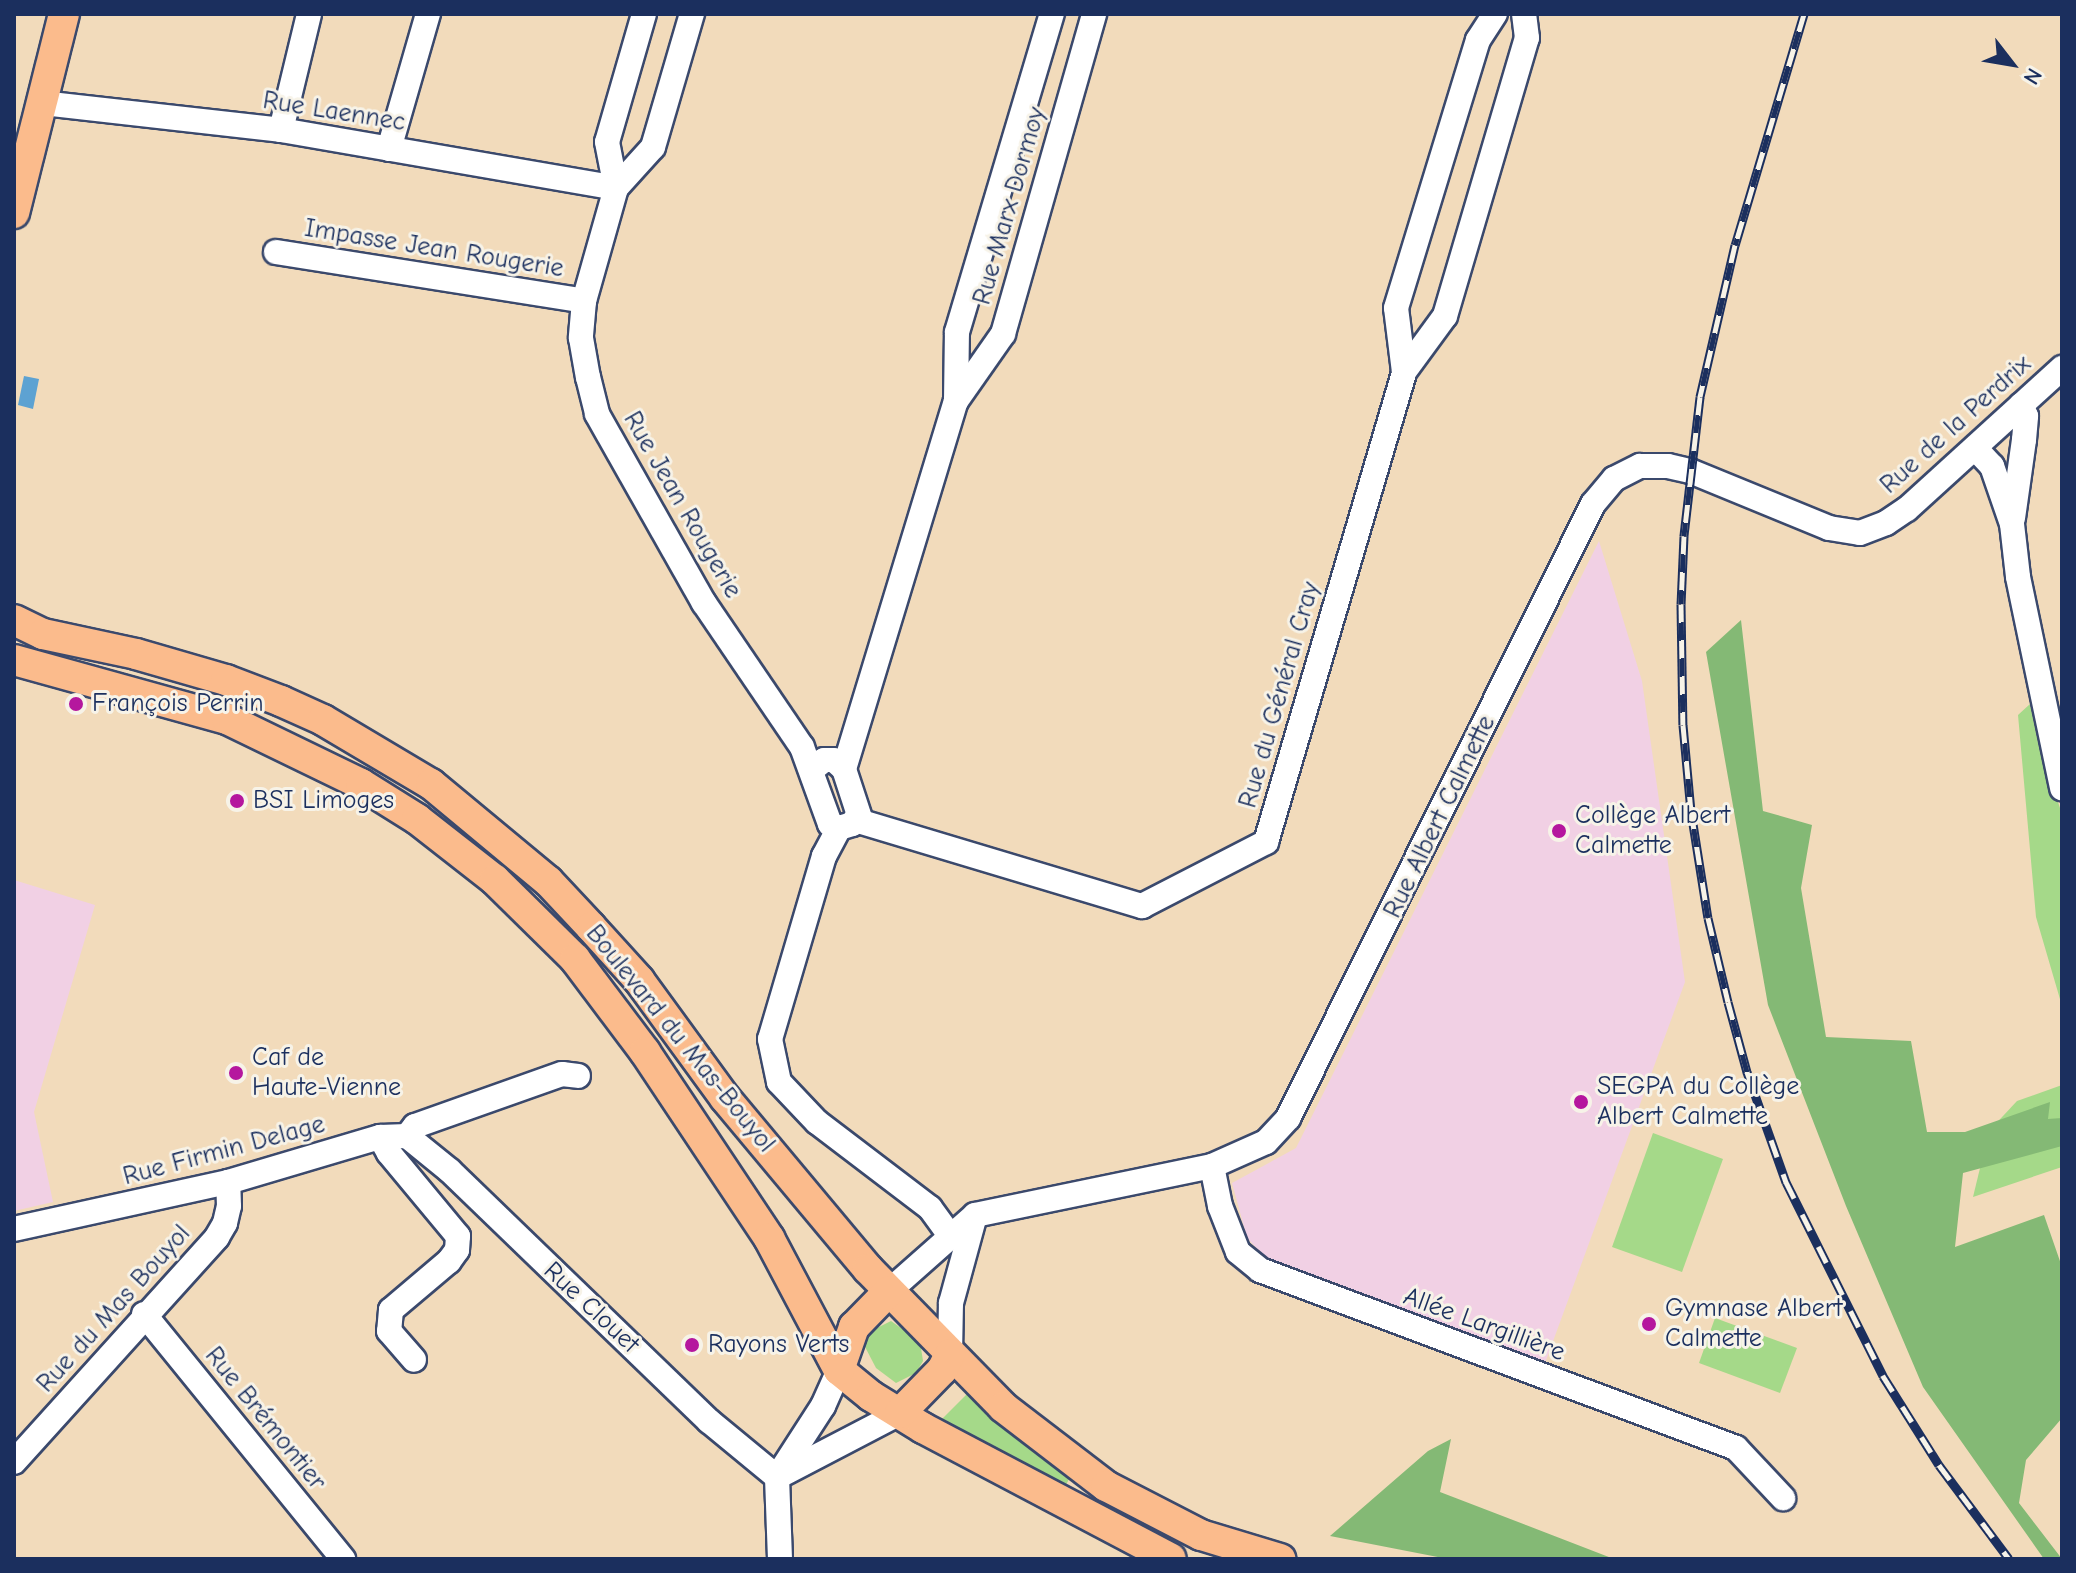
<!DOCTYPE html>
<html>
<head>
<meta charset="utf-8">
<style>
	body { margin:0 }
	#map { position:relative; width:2076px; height:1573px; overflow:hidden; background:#f2dbbb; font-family:"Comic Neue",sans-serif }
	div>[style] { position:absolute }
	.built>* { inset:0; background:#f1d0e4 }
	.green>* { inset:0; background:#a5d989 }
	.forest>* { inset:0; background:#84b975 }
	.water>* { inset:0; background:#5da2d2 }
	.roads { filter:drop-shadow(2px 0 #3b496c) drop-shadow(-2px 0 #3b496c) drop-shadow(0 2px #3b496c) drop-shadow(0 -2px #3b496c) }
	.minor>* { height:24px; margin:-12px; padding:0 12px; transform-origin:12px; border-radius:12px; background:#fff }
	.major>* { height:30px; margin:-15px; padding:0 15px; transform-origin:15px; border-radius:15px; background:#fbbb8c }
	.rail>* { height:9px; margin-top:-4.5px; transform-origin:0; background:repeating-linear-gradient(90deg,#f7f3e8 0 18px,#1b2f5e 0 36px); box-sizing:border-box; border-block:2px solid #1b2f5e }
	.dots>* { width:22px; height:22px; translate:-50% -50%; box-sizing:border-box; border:4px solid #f7f3e8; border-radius:50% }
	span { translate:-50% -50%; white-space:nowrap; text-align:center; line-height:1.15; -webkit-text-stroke:6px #f7f3e8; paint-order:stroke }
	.street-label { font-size:26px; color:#1b2f5e }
	.poi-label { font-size:26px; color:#1b2f5e }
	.left { translate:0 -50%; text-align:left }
	.frame { position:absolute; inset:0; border:16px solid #1b2f5e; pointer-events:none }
	.north { position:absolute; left:1972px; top:24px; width:80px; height:80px; -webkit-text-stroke:6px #f7f3e8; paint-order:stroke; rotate:121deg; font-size:22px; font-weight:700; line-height:32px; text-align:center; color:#1b2f5e }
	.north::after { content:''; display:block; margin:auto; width:28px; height:36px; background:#1b2f5e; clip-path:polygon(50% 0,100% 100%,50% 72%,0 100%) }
</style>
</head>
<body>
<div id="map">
	<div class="built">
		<div style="clip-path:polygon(1599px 541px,1642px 681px,1685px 982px,1545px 1363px,1271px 1263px,1247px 1238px,1232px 1183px,1296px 1148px)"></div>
		<div style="clip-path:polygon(14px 880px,95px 905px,34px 1112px,53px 1202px,14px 1211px)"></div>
	</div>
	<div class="green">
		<div style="clip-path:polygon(2030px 704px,2038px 742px,2062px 814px,2062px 1006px,2036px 917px,2018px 715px)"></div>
		<div style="clip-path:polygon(2062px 1085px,2062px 1167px,1973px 1197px,1989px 1131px,2017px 1101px)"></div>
		<div style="clip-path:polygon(1653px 1133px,1723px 1159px,1682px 1272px,1612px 1247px)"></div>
		<div style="clip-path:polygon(1715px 1318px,1797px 1348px,1780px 1393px,1699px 1363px)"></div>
		<div style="clip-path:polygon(891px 1321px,908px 1333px,921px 1348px,923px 1361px,916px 1373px,896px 1383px,876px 1368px,863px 1343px,867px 1333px)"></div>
		<div style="clip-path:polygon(968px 1393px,1011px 1435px,1069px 1479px,1065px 1487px,942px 1419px)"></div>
	</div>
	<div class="forest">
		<div style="clip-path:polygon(1741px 620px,1763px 811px,1812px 825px,1801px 888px,1826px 1037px,1911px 1041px,1927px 1132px,1965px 1132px,2050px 1102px,2048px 1119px,2062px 1118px,2062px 1146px,1963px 1173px,1955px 1247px,2044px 1215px,2062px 1267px,2062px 1418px,2026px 1460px,2019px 1503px,2062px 1559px,2044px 1559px,1923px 1387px,1846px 1206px,1768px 1005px,1706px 652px)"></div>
		<div style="clip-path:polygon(1451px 1439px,1440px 1492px,1614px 1559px,1448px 1559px,1330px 1536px,1428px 1451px)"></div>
	</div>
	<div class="water">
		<div style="clip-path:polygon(24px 376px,39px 379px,33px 409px,18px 405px)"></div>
	</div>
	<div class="roads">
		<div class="minor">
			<div style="left:644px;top:14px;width:133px;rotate:106.1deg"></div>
			<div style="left:607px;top:142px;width:47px;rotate:78.9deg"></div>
			<div style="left:616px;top:188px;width:117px;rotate:105.8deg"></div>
			<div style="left:584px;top:301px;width:37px;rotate:95deg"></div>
			<div style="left:581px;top:338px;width:40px;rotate:80deg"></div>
			<div style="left:588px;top:377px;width:38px;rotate:76deg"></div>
			<div style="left:597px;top:414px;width:217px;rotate:60.5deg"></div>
			<div style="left:704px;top:603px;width:174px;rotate:55.8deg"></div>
			<div style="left:802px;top:747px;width:82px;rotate:70deg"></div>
			<div style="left:830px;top:824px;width:10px;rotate:24deg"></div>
			<div style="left:839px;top:828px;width:14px;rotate:-17deg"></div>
			<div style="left:852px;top:824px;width:11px;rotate:-52deg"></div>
			<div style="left:859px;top:815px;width:48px;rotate:-108.1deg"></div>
			<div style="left:844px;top:769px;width:13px;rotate:-138deg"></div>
			<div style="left:834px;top:760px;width:10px;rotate:180deg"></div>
			<div style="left:824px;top:760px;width:14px;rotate:141deg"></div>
			<div style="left:42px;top:103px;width:241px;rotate:6.4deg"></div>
			<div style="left:281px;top:130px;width:340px;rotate:9.8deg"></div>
			<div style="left:281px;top:130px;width:119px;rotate:-76.4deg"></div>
			<div style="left:389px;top:149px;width:141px;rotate:-73.9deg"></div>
			<div style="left:616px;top:188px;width:55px;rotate:-47.9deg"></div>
			<div style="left:653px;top:147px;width:139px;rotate:-73.7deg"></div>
			<div style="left:276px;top:252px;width:312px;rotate:9deg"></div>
			<div style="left:1404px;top:372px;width:64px;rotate:-97.1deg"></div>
			<div style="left:1396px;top:308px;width:280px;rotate:-73deg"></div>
			<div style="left:1478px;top:40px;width:31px;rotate:-57deg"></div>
			<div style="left:956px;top:401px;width:82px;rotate:-55deg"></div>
			<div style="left:1003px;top:334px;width:333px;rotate:-74.1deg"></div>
			<div style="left:1975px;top:448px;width:25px;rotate:47deg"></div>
			<div style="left:1992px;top:466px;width:61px;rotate:71deg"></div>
			<div style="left:2012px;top:524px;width:53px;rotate:83.5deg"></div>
			<div style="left:2018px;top:577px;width:216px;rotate:78.2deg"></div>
			<div style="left:2013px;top:518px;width:79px;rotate:-82deg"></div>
			<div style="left:2024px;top:440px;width:24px;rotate:-85deg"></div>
			<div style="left:2026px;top:416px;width:12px;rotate:-114deg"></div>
			<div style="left:844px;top:769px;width:385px;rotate:-73.1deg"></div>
			<div style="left:956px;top:401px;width:69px;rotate:-89.2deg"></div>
			<div style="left:957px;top:332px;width:332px;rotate:-73.4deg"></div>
			<div style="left:855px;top:820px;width:300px;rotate:16.7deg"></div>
			<div style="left:1142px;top:906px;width:140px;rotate:-27.3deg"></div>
			<div style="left:1266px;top:842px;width:490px;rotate:-73.6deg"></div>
			<div style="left:1404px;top:372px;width:69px;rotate:-53.8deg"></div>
			<div style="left:1445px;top:316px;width:290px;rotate:-73.6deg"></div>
			<div style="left:1527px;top:38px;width:24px;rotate:-97deg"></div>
			<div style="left:839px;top:828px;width:32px;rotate:118deg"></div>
			<div style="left:824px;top:856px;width:191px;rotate:106.4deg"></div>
			<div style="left:770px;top:1039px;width:44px;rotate:78.2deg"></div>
			<div style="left:779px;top:1082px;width:55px;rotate:46.5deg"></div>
			<div style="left:817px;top:1122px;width:142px;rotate:37.3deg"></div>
			<div style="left:930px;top:1208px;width:34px;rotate:54deg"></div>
			<div style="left:407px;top:1136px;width:55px;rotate:39.1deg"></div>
			<div style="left:450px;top:1171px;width:360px;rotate:44deg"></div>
			<div style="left:709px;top:1421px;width:88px;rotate:39.5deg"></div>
			<div style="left:380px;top:1137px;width:18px;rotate:61deg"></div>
			<div style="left:389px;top:1153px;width:108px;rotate:50.3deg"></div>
			<div style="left:458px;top:1236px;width:14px;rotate:94deg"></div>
			<div style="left:457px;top:1250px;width:14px;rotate:126deg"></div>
			<div style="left:449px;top:1261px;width:76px;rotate:139.8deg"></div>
			<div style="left:391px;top:1310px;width:21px;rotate:95deg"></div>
			<div style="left:389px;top:1331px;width:38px;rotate:49deg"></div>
			<div style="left:1212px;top:1166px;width:41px;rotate:78.7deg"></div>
			<div style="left:1220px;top:1206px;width:49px;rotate:68.6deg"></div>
			<div style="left:1238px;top:1252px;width:28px;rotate:39deg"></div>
			<div style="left:1260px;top:1270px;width:508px;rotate:20.5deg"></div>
			<div style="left:1736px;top:1448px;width:69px;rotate:46.8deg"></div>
			<div style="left:14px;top:1229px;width:219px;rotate:-12.4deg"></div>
			<div style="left:228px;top:1182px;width:159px;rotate:-16.5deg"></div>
			<div style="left:380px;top:1137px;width:27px;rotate:-2deg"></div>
			<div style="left:407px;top:1136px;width:13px;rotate:-51deg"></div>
			<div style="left:415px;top:1126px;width:156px;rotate:-19.5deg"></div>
			<div style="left:562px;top:1074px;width:16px;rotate:7deg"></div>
			<div style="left:888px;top:1292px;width:116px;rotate:-41.5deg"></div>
			<div style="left:975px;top:1215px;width:242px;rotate:-11.7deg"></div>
			<div style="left:1212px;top:1166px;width:59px;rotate:-24deg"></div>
			<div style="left:1266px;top:1142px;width:33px;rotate:-47deg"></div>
			<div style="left:1288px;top:1118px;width:686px;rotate:-63.58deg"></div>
			<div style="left:1593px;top:504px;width:33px;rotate:-50deg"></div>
			<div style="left:1614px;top:479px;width:29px;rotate:-27deg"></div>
			<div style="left:1640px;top:466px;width:28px"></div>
			<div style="left:1668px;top:466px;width:23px;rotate:13deg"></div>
			<div style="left:1690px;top:471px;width:150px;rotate:22.3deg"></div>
			<div style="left:1829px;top:528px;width:31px;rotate:9deg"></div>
			<div style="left:1860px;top:533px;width:28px;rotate:-21deg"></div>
			<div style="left:1886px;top:523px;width:25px;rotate:-34deg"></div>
			<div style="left:1907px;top:509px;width:210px;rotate:-42.3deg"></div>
			<div style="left:144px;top:1314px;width:316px;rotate:50.9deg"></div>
			<div style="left:950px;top:1354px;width:51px;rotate:-88.9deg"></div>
			<div style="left:951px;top:1303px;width:91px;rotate:-74.7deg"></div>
			<div style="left:14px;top:1462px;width:303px;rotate:-47.9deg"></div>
			<div style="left:217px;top:1237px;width:16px;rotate:-60deg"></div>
			<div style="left:225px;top:1223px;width:17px;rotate:-77deg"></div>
			<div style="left:229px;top:1206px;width:24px;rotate:-92deg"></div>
			<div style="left:779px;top:1476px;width:136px;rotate:-27.5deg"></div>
			<div style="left:780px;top:1559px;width:82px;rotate:-92.1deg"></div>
			<div style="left:777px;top:1477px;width:85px;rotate:-57.1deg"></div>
			<div style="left:823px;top:1406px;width:39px;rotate:-66deg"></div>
		</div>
		<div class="major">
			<div style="left:14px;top:213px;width:205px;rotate:-75.9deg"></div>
			<div style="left:14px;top:620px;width:32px;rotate:26deg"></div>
			<div style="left:43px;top:634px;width:95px;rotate:12.1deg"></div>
			<div style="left:136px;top:654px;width:94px;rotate:16.1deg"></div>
			<div style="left:226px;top:680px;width:59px;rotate:20.9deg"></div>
			<div style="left:281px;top:701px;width:46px;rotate:24.3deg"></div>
			<div style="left:323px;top:720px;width:126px;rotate:30.7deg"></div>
			<div style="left:431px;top:784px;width:152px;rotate:39.7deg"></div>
			<div style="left:548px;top:881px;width:63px;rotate:46.9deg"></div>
			<div style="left:591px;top:927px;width:72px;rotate:47.8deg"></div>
			<div style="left:639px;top:980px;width:146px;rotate:53.9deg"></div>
			<div style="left:725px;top:1098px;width:223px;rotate:50.1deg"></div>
			<div style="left:868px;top:1269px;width:193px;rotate:45.6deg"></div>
			<div style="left:1003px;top:1407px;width:130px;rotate:37.5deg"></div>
			<div style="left:1106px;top:1486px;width:107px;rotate:27.3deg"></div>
			<div style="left:1201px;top:1535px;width:83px;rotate:16.9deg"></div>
			<div style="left:14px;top:660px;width:221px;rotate:15.5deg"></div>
			<div style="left:227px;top:719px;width:149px;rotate:25.9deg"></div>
			<div style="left:361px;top:784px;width:66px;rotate:32deg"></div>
			<div style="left:417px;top:819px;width:99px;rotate:38deg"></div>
			<div style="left:495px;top:880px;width:112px;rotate:44.6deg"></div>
			<div style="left:575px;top:959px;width:116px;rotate:53deg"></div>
			<div style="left:645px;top:1052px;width:224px;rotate:56.3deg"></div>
			<div style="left:769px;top:1238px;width:149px;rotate:62.1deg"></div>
			<div style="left:839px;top:1370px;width:41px;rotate:39.1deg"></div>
			<div style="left:871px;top:1396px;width:61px;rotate:31.6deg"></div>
			<div style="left:923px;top:1428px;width:280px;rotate:27.8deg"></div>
			<div style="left:839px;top:1370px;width:46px;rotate:-70.8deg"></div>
			<div style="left:854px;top:1327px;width:49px;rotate:-45.8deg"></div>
			<div style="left:900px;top:1413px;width:60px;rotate:-45.7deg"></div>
			<div style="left:942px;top:1370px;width:18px;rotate:-63deg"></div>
		</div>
	</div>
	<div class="rail">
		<div style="left:1804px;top:14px;width:241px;rotate:106.6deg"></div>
		<div style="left:1735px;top:245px;width:156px;rotate:103deg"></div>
		<div style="left:1700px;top:397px;width:140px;rotate:96.6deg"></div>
		<div style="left:1684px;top:536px;width:68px;rotate:92.5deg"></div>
		<div style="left:1681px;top:604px;width:121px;rotate:89.1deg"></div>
		<div style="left:1683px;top:725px;width:86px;rotate:84.7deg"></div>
		<div style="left:1691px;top:811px;width:108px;rotate:81deg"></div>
		<div style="left:1708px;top:918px;width:86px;rotate:76.6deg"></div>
		<div style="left:1728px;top:1002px;width:73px;rotate:74.8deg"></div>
		<div style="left:1747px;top:1072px;width:117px;rotate:70.5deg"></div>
		<div style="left:1786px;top:1182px;width:217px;rotate:63.4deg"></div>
		<div style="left:1883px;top:1376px;width:105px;rotate:57.8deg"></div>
		<div style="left:1939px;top:1465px;width:117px;rotate:53.3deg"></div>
	</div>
	<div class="dots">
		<div style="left:76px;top:704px;background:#b5179e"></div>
		<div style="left:237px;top:801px;background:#b5179e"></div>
		<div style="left:1559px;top:831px;background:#b5179e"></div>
		<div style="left:236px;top:1073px;background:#b5179e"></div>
		<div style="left:1581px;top:1102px;background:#b5179e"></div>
		<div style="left:1649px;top:1324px;background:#b5179e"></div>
		<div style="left:692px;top:1345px;background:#b5179e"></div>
	</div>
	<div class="street-label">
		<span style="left:334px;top:112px;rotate:9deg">Rue Laennec</span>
		<span style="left:1010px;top:206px;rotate:-74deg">Rue Marx Dormoy</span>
		<span style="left:434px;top:249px;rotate:9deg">Impasse Jean Rougerie</span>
		<span style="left:1956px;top:425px;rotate:-42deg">Rue de la Perdrix</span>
		<span style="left:682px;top:505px;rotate:60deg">Rue Jean Rougerie</span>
		<span style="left:1280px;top:695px;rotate:-74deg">Rue du Général Cray</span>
		<span style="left:1440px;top:817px;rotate:-64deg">Rue Albert Calmette</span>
		<span style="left:680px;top:1039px;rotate:51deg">Boulevard du Mas-Bouyol</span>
		<span style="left:224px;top:1151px;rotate:-15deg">Rue Firmin Delage</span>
		<span style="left:591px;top:1308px;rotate:43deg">Rue Clouet</span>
		<span style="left:114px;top:1309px;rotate:-48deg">Rue du Mas Bouyol</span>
		<span style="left:1484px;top:1325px;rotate:20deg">Allée Largillière</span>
		<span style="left:265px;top:1419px;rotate:51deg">Rue Brémontier</span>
	</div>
	<div class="poi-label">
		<span class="left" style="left:92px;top:704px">François Perrin</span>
		<span class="left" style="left:253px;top:801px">BSI Limoges</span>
		<span class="left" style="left:1575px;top:831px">Collège Albert<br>Calmette</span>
		<span class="left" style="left:252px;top:1073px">Caf de<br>Haute-Vienne</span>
		<span class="left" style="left:1597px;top:1102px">SEGPA du Collège<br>Albert Calmette</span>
		<span class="left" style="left:1665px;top:1324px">Gymnase Albert<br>Calmette</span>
		<span class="left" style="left:708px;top:1345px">Rayons Verts</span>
	</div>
	<div class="frame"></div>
	<div class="north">N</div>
</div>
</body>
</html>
